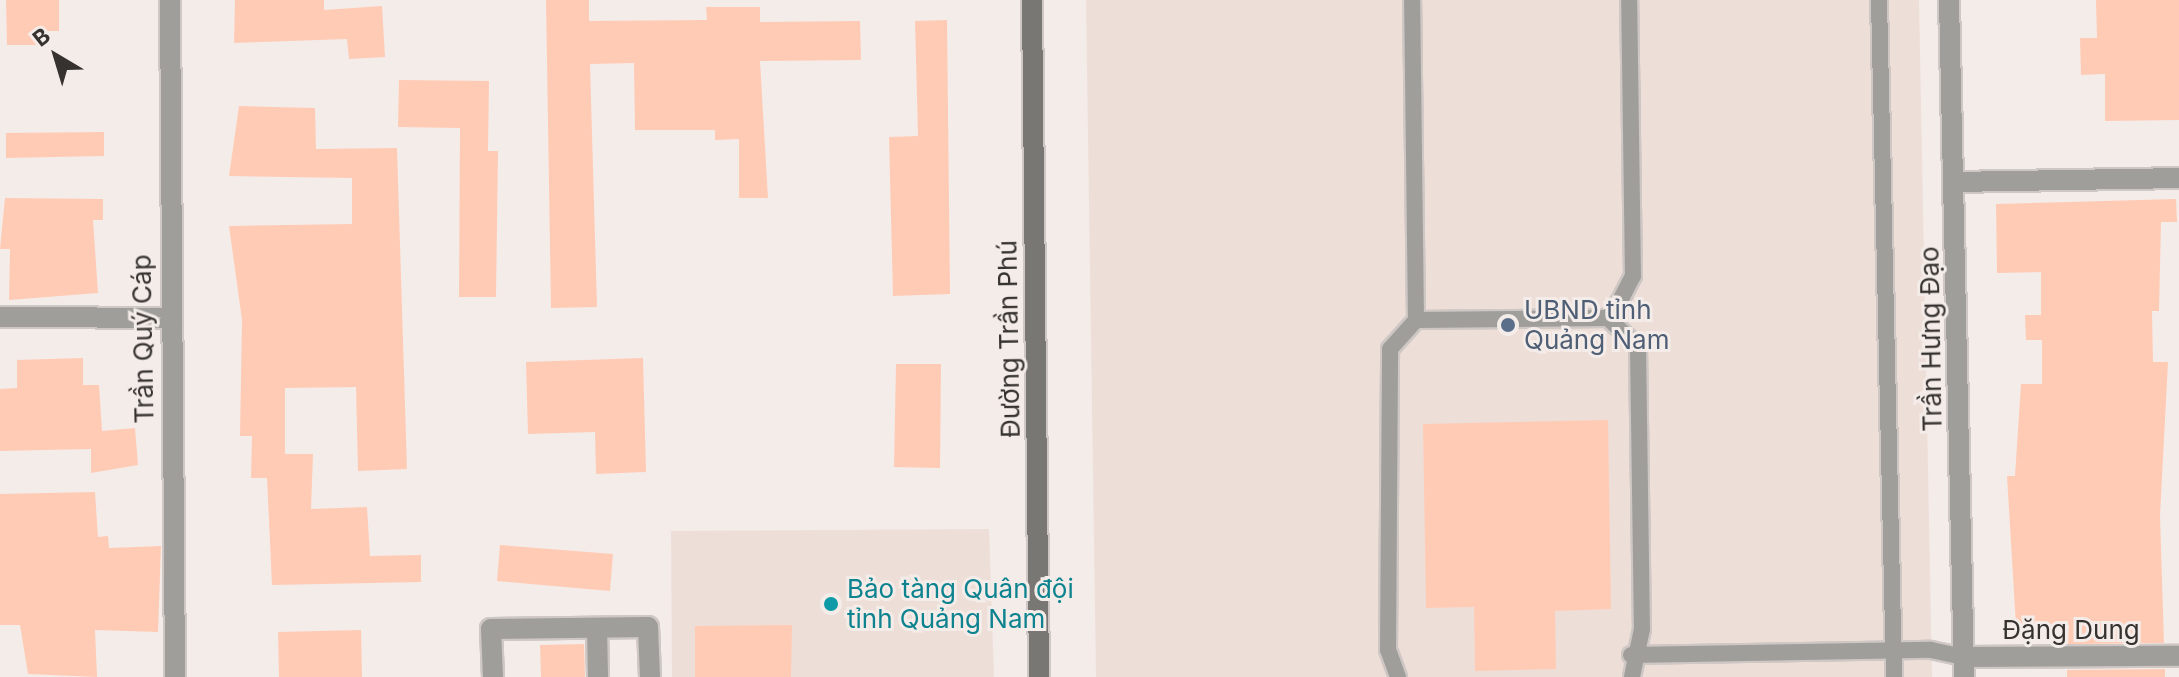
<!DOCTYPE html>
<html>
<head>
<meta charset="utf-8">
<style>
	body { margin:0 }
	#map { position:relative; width:2179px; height:677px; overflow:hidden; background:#f4ece9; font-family:Inter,sans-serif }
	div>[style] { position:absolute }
	.built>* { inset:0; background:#eeded8 }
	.building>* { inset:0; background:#ffcbb5 }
	.roads { filter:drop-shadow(2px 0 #cec7c4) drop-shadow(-2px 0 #cec7c4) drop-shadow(0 2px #cec7c4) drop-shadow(0 -2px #cec7c4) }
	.service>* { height:16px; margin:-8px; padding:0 8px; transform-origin:8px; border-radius:8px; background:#9f9e9b }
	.minor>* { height:20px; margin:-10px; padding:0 10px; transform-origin:10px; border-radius:10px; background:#9f9e9b }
	.tertiary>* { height:20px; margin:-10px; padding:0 10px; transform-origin:10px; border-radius:10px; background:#9f9e9b }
	.secondary>* { height:20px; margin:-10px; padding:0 10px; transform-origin:10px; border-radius:10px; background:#797773 }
	.dots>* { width:22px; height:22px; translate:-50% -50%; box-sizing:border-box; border:4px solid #f4ece9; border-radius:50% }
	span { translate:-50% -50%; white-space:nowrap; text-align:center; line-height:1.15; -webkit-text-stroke:6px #f4ece9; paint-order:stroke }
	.service-label { font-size:26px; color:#4e5e75 }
	.left { translate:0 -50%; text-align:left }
	.street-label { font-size:26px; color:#353230 }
	.culture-label { font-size:26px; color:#0d838f }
	.north { position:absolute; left:16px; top:16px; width:80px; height:80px; -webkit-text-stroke:6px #f4ece9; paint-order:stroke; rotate:322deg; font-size:22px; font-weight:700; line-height:32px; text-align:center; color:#353230 }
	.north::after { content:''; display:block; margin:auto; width:28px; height:36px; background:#353230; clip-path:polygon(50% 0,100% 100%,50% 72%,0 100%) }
</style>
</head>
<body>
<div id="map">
	<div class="built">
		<div style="clip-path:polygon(1086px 0,1919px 0,1932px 677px,1096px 677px)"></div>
		<div style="clip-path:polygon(989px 529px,994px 677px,672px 677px,671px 531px)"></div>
	</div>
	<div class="building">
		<div style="clip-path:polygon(6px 0,59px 0,59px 31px,43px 31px,43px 45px,7px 45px)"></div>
		<div style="clip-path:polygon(235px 0,324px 0,324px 10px,382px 6px,385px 57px,349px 59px,347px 39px,234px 43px)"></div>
		<div style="clip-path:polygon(546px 0,589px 0,589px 21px,707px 20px,706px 7px,760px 7px,760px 22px,860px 21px,861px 60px,760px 61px,768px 198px,739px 198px,739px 139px,715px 140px,715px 130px,635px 130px,634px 63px,590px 64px,597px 307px,551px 308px)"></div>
		<div style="clip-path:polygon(2096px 0,2179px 0,2179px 120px,2105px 121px,2105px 74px,2081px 75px,2080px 38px,2097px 38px)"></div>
		<div style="clip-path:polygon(947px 20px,950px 294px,893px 296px,889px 137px,918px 136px,915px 21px)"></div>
		<div style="clip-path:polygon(399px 80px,489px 81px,488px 151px,498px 151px,496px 297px,459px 297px,460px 128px,398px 127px)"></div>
		<div style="clip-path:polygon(239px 106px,315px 108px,316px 149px,397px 148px,407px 469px,358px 471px,356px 387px,285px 388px,285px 454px,313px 454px,311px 509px,367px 507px,370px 556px,421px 555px,421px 582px,272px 585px,267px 478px,251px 478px,252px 436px,240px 436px,242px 320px,229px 226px,352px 224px,352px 178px,229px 176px)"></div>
		<div style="clip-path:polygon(104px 132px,104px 156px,6px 158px,6px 133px)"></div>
		<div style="clip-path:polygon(5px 198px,103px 199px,103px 220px,93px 220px,98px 293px,9px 300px,10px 249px,0 249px)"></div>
		<div style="clip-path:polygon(2176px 199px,2177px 222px,2161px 222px,2159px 311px,2152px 311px,2153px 362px,2168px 362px,2160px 516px,2164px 643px,2068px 644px,2069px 625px,2016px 626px,2007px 476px,2015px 476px,2021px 384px,2042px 384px,2042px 340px,2026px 340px,2025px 315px,2041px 315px,2041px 272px,1997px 273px,1996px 204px)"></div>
		<div style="clip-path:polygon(83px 358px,83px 385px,99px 385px,102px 431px,135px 428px,138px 465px,91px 473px,91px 449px,0 451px,0 389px,17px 388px,17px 360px)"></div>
		<div style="clip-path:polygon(643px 358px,646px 472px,596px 474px,595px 432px,528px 434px,526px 362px)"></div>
		<div style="clip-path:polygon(896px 364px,941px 364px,940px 468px,894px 467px)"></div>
		<div style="clip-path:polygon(1608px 420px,1611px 609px,1555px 611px,1556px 669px,1475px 671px,1474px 607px,1426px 608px,1423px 424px)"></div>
		<div style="clip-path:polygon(95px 492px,98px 537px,108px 536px,109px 548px,161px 546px,158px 632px,95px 630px,97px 677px,28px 674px,20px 625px,0 625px,0 494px)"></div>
		<div style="clip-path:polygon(500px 545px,613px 554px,610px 591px,497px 581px)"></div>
		<div style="clip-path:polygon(792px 625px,791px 677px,695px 677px,695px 626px)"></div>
		<div style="clip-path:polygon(361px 630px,362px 677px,279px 677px,278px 632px)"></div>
		<div style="clip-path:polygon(584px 644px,585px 677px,541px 677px,540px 645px)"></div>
		<div style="clip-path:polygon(2165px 669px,2165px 677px,2067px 677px,2067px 670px)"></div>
	</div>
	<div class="roads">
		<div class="service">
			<div style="left:1879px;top:0;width:677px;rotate:88.73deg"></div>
			<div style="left:1608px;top:318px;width:42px;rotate:44deg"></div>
			<div style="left:1638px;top:347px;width:282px;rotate:89.2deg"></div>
			<div style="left:1642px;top:629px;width:49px;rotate:101.8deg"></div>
			<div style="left:1416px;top:320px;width:192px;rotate:-0.6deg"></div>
			<div style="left:1608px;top:318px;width:21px;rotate:-55deg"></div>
			<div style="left:1620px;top:301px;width:28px;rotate:-63deg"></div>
			<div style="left:1633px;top:276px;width:276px;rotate:-90.8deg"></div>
			<div style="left:1631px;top:655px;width:300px;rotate:-1deg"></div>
			<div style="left:1931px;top:650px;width:34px;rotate:12deg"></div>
			<div style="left:1398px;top:677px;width:29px;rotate:-110deg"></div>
			<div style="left:1388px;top:650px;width:301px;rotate:-89.6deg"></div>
			<div style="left:1390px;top:349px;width:39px;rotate:-48deg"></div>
			<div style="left:1416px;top:320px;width:320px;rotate:-90.7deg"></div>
		</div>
		<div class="minor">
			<div style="left:170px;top:0;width:677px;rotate:89.58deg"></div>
			<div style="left:1953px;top:182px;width:226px;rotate:-1deg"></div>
			<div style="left:0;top:317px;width:168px;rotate:0.3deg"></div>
			<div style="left:597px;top:628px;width:49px;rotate:88.8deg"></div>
			<div style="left:1964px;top:657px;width:215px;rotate:-0.3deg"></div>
			<div style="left:493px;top:677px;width:48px;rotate:-92.4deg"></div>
			<div style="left:491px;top:629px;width:157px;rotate:-0.7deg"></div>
			<div style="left:648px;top:627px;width:50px;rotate:87.7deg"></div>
		</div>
		<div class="tertiary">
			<div style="left:1949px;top:0;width:677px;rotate:88.73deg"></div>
		</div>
		<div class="secondary">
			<div style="left:1032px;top:0;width:677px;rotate:89.41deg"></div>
		</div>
	</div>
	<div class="dots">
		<div style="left:1508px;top:325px;background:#5c6f8a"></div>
		<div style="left:831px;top:604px;background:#0f9aa8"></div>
	</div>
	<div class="service-label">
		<span class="left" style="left:1524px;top:325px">UBND tỉnh<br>Quảng Nam</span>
	</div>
	<div class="street-label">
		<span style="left:143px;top:339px;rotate:-91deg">Trần Quý Cáp</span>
		<span style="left:1009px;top:339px;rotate:-91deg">Đường Trần Phú</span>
		<span style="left:1931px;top:339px;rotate:-91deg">Trần Hưng Đạo</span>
		<span style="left:2071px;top:630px">Đặng Dung</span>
	</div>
	<div class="culture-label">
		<span class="left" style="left:847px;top:604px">Bảo tàng Quân đội<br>tỉnh Quảng Nam</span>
	</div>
	<div class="north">B</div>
</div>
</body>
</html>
